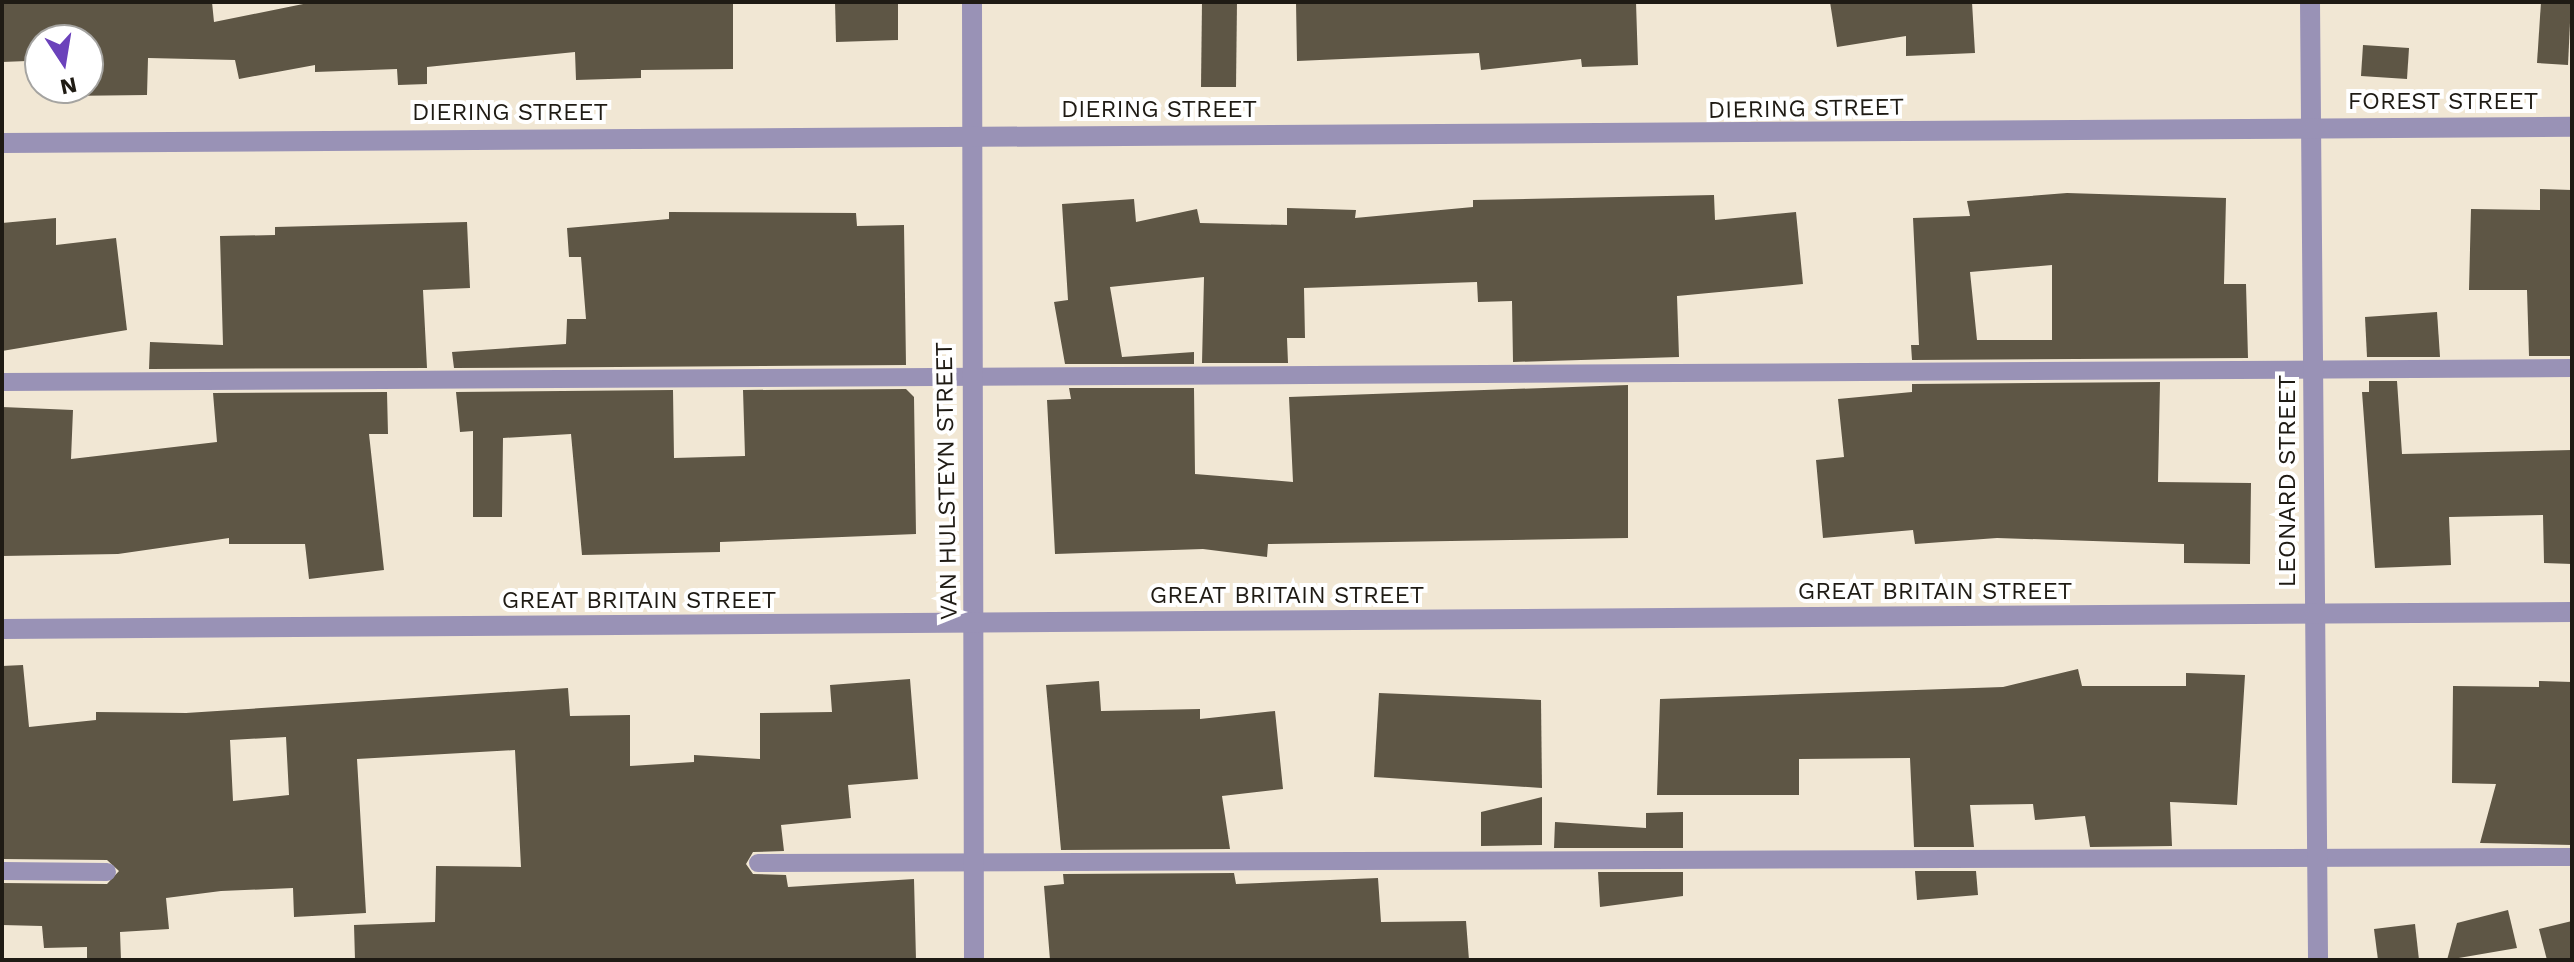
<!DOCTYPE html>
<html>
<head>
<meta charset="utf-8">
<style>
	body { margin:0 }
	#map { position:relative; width:2574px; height:962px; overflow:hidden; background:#f1e7d4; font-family:"Work Sans",sans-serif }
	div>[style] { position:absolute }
	.building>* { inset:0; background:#5e5645 }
	.lane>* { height:18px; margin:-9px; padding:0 9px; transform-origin:9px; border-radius:9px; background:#9992b6 }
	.street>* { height:20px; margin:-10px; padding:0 10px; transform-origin:10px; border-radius:10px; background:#9992b6 }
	span { translate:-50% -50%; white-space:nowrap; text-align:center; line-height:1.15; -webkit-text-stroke:8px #fff; paint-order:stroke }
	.street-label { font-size:24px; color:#1f1b14 }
	.frame { position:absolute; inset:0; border:4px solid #1f1b14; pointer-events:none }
	.north { position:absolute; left:24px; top:24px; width:80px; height:80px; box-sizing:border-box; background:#fff; border:2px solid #a5a4a1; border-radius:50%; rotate:168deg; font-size:22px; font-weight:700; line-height:32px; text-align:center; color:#1f1b14 }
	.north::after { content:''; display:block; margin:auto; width:28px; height:36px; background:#6b42bb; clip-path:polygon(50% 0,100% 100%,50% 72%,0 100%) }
</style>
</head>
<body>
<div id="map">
	<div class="building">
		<div style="clip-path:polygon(2px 2px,212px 2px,214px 22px,313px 2px,733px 2px,733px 69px,641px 70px,641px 78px,576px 80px,575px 52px,427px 67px,427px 84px,398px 85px,397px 69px,315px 72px,315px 65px,239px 79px,235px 60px,148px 58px,147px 95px,64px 96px,64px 88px,88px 88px,88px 40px,40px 40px,40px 75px,29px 76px,27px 61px,2px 62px)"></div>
		<div style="clip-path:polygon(835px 2px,898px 2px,898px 40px,836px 42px)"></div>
		<div style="clip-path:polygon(1202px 2px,1237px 2px,1236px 87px,1201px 87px)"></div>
		<div style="clip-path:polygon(1296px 2px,1636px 2px,1638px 65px,1582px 67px,1581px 59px,1481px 70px,1479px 53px,1297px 61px)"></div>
		<div style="clip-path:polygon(1830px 2px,1972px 2px,1975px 53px,1906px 56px,1906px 36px,1837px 47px)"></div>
		<div style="clip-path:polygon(2541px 2px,2571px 2px,2568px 65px,2537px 63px)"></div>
		<div style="clip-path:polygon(2363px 45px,2409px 48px,2407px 79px,2361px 76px)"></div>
		<div style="clip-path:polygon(2540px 189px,2572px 190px,2572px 356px,2529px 356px,2527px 290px,2469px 290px,2471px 209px,2540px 210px)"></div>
		<div style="clip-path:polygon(evenodd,2067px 193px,2226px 198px,2224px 284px,2246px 284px,2248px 358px,1912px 360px,1911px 345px,1919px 345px,1913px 218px,1970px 216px,1967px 201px,2067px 193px,2052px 265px,2052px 340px,1977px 340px,1970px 272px,2052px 265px)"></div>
		<div style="clip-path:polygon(1714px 195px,1715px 220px,1796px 212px,1803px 284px,1677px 296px,1679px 357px,1513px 362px,1512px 301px,1478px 302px,1477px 282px,1304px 288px,1305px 338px,1287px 338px,1288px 363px,1202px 363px,1204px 277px,1110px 287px,1122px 357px,1194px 352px,1194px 364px,1065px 364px,1054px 302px,1068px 300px,1062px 204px,1134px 199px,1136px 222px,1197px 209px,1200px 223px,1287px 225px,1287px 208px,1356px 210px,1355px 218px,1473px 207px,1473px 200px)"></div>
		<div style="clip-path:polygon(669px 212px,856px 213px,857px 226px,904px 225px,906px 365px,454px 368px,452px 352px,566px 344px,567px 319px,586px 319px,581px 257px,569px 257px,567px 228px,669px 219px)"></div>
		<div style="clip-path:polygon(56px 218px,56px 245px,116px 238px,127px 330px,2px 351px,2px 223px)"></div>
		<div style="clip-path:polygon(467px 222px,470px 288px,423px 290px,427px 368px,149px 369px,150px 342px,223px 345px,220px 236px,275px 235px,275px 227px)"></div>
		<div style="clip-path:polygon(2437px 312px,2440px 357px,2367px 357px,2365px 317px)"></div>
		<div style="clip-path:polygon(2369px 381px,2397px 381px,2402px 454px,2572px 450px,2572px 564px,2544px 563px,2543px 515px,2449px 517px,2451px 565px,2375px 568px,2362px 392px,2369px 392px)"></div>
		<div style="clip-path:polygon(2160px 382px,2158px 482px,2251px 483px,2250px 564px,2184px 563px,2184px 544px,1997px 538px,1915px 544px,1913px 530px,1823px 538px,1816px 460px,1844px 457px,1838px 399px,1912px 392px,1912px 384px)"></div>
		<div style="clip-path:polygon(1628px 385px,1628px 538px,1268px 544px,1267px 557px,1203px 549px,1055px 554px,1047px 400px,1071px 399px,1069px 388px,1194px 388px,1195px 474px,1293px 482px,1289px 397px)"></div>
		<div style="clip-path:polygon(906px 389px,914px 397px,916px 534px,720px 542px,720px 552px,582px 555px,571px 434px,503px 438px,502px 517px,473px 517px,473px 431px,460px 432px,456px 392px,673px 390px,674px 458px,745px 456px,743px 390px)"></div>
		<div style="clip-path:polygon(387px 392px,388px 434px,369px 434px,384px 570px,309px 579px,305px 544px,229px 544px,229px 538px,118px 554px,2px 556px,2px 407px,73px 410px,71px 459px,217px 442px,213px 393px)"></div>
		<div style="clip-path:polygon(evenodd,23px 665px,29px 727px,96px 720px,96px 712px,186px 713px,568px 688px,570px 716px,630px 715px,630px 766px,694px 762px,694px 755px,760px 759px,760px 713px,832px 712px,830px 685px,910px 679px,918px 779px,848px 785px,851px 818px,781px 825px,784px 851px,753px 852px,746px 864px,753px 874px,786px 875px,788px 887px,914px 879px,916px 960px,355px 960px,354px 925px,435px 922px,436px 866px,521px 867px,515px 750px,357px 759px,366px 913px,294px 917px,293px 888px,221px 891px,166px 898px,169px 929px,120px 932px,121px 960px,87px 960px,87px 947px,44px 948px,42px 926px,2px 925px,2px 883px,107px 884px,119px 871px,107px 860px,2px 859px,2px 666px,23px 665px,286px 737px,289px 795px,233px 801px,230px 740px,286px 737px)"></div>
		<div style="clip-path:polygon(2078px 669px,2082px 686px,2186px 686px,2186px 673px,2245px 675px,2237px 805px,2170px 802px,2172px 846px,2090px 847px,2085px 816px,2035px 820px,2033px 804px,1970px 805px,1974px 847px,1914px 847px,1910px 758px,1799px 759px,1799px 795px,1657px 795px,1660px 699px,2003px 687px)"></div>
		<div style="clip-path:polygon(1099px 681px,1101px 711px,1200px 709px,1200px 719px,1275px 711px,1283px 789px,1222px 796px,1230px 849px,1061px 850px,1046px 685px)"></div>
		<div style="clip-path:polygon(2539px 681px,2572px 682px,2572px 845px,2480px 843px,2496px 784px,2452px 783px,2453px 686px,2539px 687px)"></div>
		<div style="clip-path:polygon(1379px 693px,1541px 700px,1542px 788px,1374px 777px)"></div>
		<div style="clip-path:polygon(1542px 797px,1542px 845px,1481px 846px,1481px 812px)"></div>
		<div style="clip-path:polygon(1683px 812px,1683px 848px,1554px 848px,1555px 822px,1646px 828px,1646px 813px)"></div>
		<div style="clip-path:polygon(1915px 871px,1976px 871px,1978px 895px,1917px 900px)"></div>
		<div style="clip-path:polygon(1598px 872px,1683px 872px,1683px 896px,1600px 907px)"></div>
		<div style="clip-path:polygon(1234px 873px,1236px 884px,1378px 878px,1381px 922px,1466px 921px,1469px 960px,1050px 960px,1044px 886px,1064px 884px,1063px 874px)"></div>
		<div style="clip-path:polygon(2508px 910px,2517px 948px,2447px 960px,2457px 923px)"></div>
		<div style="clip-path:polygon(2572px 921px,2572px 960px,2547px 960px,2539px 929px)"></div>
		<div style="clip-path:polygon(2415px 924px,2419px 960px,2378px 960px,2374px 929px)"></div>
	</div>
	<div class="lane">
		<div style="left:2px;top:382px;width:2570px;rotate:-0.31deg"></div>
		<div style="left:758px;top:863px;width:1814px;rotate:-0.19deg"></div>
		<div style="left:2px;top:871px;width:105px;rotate:0.5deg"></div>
	</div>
	<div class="street">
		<div style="left:972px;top:2px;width:958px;rotate:89.88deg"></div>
		<div style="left:2310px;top:2px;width:958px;rotate:89.52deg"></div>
		<div style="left:2px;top:143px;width:2570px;rotate:-0.36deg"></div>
		<div style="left:2px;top:629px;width:2570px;rotate:-0.38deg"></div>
	</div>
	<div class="street-label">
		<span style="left:2443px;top:102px">FOREST STREET</span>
		<span style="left:1806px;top:109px;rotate:-1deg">DIERING STREET</span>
		<span style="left:1159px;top:110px">DIERING STREET</span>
		<span style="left:510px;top:113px">DIERING STREET</span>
		<span style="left:947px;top:481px;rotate:-91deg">VAN HULSTEYN STREET</span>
		<span style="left:2288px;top:481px;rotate:-90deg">LEONARD STREET</span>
		<span style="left:1935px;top:592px">GREAT BRITAIN STREET</span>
		<span style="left:1287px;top:596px">GREAT BRITAIN STREET</span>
		<span style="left:639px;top:601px">GREAT BRITAIN STREET</span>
	</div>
	<div class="frame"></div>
	<div class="north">N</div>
</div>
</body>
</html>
